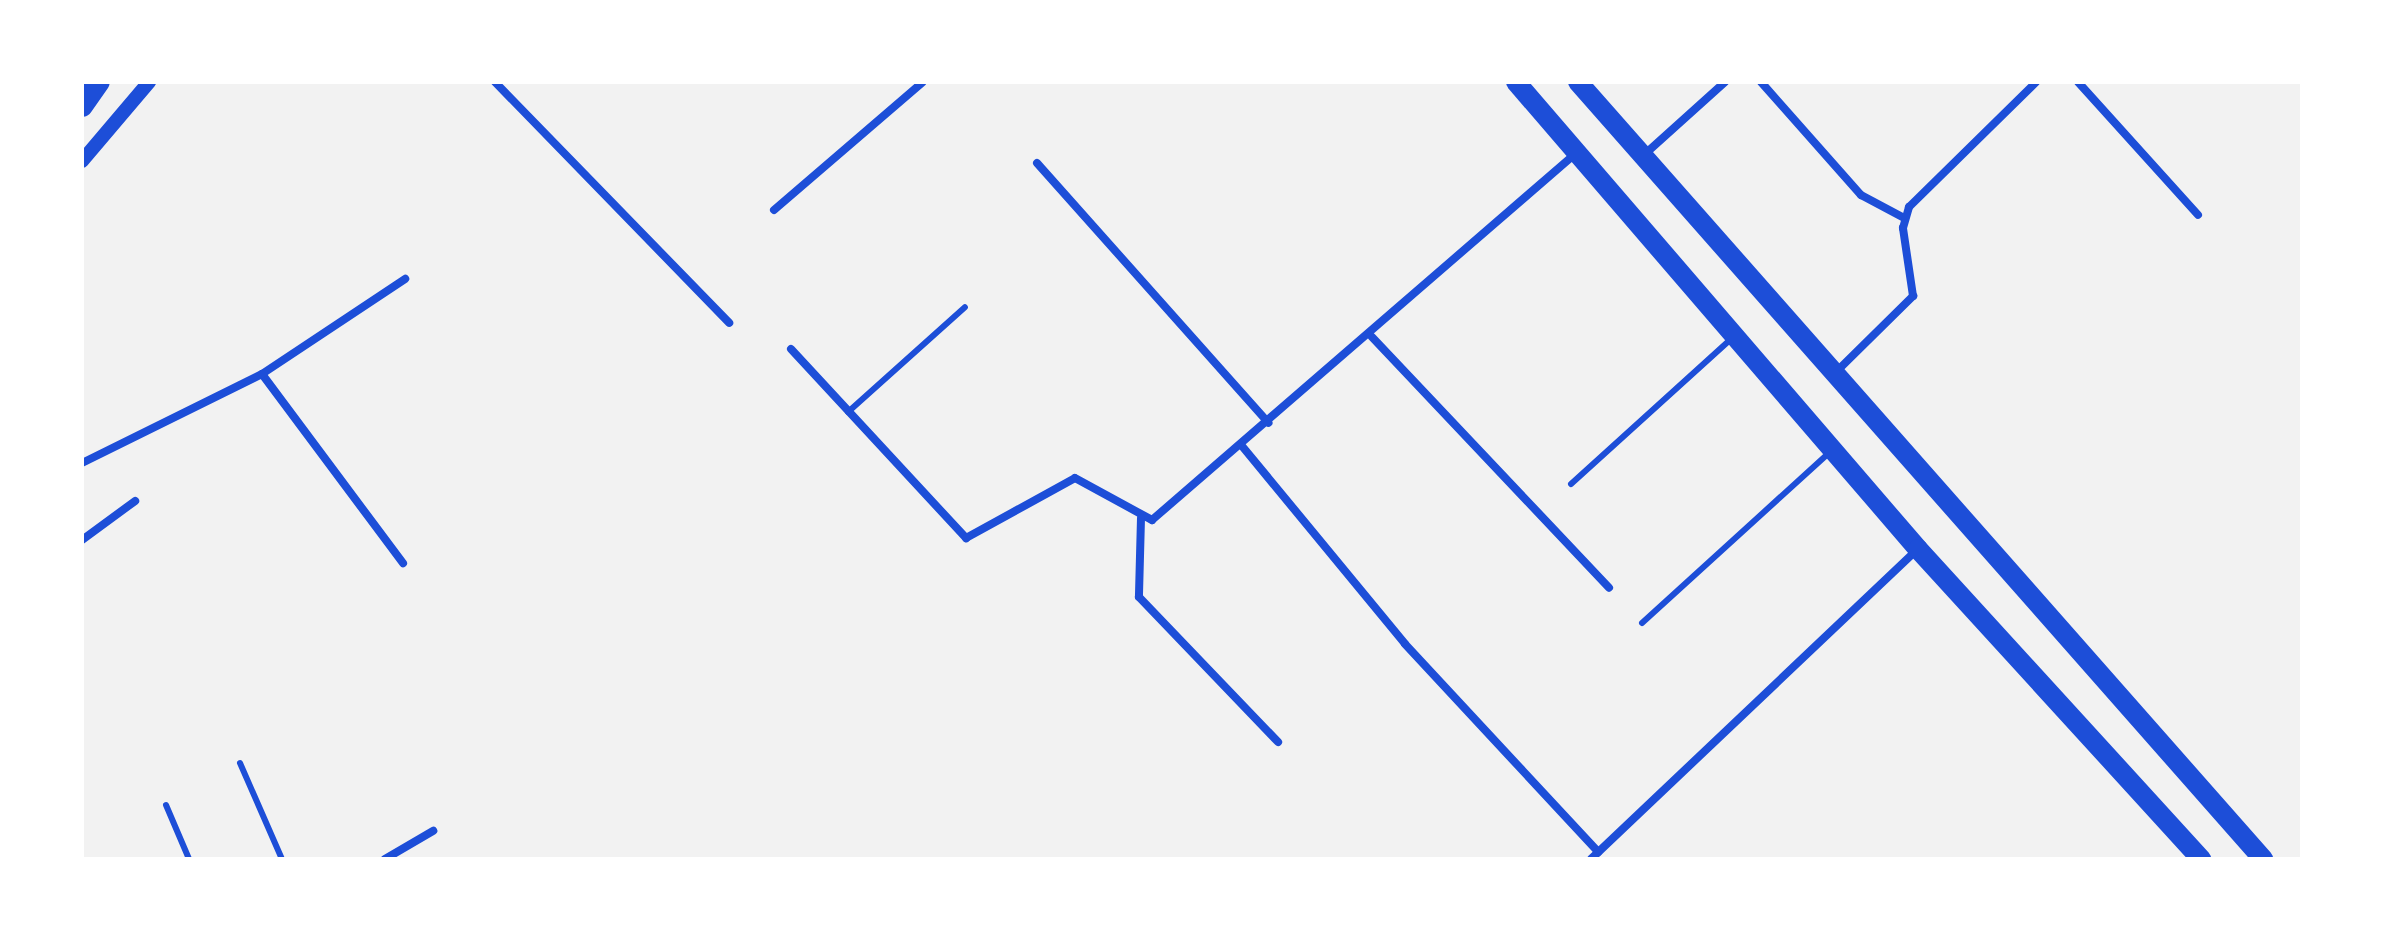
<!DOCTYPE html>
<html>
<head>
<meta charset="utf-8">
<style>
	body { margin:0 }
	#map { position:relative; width:2384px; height:941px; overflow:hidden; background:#f2f2f2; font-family:"Source Sans 3",sans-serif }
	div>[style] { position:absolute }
	.service>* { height:6px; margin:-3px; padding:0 3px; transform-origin:3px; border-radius:3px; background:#1d4ed8 }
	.minor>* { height:8px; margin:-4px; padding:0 4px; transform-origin:4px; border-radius:4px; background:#1d4ed8 }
	.tertiary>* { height:14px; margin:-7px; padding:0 7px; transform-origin:7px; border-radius:7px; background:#1d4ed8 }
	.primary>* { height:20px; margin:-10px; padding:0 10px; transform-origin:10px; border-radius:10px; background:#1d4ed8 }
	.trunk>* { height:22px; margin:-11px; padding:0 11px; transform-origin:11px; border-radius:11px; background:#1d4ed8 }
	span { translate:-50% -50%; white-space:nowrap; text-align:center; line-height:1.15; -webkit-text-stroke:8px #fff; paint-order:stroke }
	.frame { position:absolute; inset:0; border:84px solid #fff; pointer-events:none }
</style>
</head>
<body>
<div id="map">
	<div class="service">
		<div style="left:848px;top:412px;width:157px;rotate:-41.9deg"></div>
		<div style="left:1571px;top:484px;width:216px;rotate:-42.2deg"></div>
		<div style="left:1642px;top:623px;width:253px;rotate:-42.3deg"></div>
		<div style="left:240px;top:763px;width:105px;rotate:66.4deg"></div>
		<div style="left:166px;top:805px;width:59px;rotate:66.9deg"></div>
	</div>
	<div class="minor">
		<div style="left:495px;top:82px;width:336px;rotate:45.8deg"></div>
		<div style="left:1761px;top:82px;width:151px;rotate:48.5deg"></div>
		<div style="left:1861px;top:195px;width:49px;rotate:28.1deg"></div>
		<div style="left:2078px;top:82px;width:179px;rotate:47.9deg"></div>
		<div style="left:1645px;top:154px;width:108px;rotate:-42deg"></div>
		<div style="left:1037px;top:163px;width:348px;rotate:48.3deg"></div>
		<div style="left:774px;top:210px;width:196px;rotate:-40.7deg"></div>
		<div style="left:1372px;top:337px;width:345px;rotate:46.6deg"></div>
		<div style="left:791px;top:349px;width:258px;rotate:47.2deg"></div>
		<div style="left:966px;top:538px;width:124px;rotate:-28.8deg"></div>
		<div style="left:1075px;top:478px;width:88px;rotate:28.6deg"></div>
		<div style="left:1152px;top:520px;width:559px;rotate:-40.87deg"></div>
		<div style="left:1835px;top:373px;width:110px;rotate:-44.6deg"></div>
		<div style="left:1913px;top:296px;width:69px;rotate:-98.4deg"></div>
		<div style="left:1903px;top:228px;width:22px;rotate:-74deg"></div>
		<div style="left:1909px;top:207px;width:178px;rotate:-44.5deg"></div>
		<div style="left:262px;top:374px;width:236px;rotate:53.3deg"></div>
		<div style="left:1242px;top:446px;width:256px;rotate:50.5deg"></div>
		<div style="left:1405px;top:644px;width:284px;rotate:47.1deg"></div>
		<div style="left:82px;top:463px;width:201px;rotate:-26.3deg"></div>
		<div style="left:262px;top:374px;width:172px;rotate:-33.6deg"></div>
		<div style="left:1141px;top:518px;width:79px;rotate:91.5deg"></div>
		<div style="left:1139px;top:597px;width:201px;rotate:46.2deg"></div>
		<div style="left:82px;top:540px;width:66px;rotate:-36.3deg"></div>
		<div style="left:385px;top:859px;width:56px;rotate:-30.3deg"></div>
		<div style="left:1591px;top:859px;width:451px;rotate:-43.5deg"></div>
	</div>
	<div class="tertiary">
		<div style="left:82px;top:161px;width:104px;rotate:-49.7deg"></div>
	</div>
	<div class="primary">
		<div style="left:1516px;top:82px;width:616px;rotate:49.28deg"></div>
		<div style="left:1918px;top:549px;width:420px;rotate:47.6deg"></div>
		<div style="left:1578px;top:82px;width:1036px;rotate:48.6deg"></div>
	</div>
	<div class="trunk">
		<div style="left:82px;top:106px;width:29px;rotate:-55deg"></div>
	</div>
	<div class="frame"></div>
</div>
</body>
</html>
